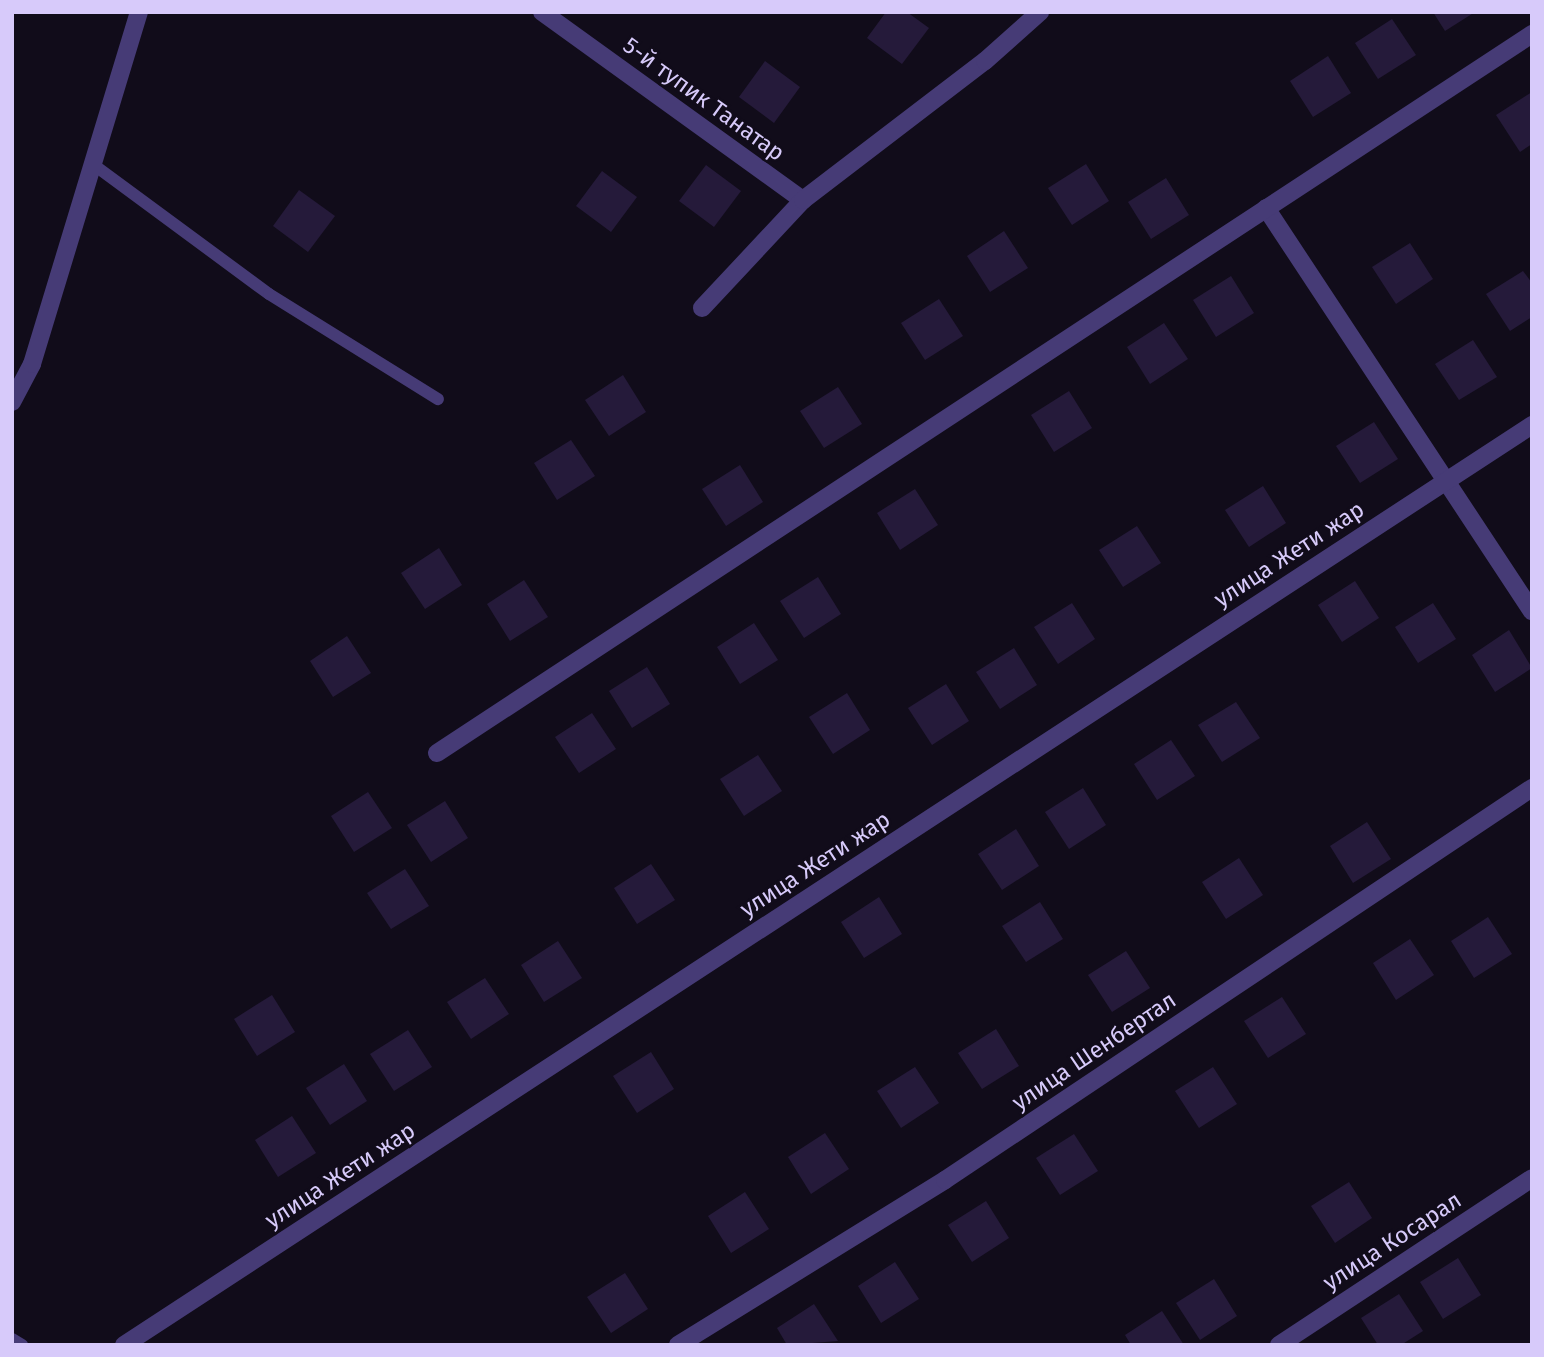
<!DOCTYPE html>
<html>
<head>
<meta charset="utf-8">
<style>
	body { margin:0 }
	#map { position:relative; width:1544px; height:1357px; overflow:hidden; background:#110c1a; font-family:"Fira Sans",sans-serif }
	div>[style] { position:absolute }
	.building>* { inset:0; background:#251a3a }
	.lane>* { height:12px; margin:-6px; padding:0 6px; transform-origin:6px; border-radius:6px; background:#463b76 }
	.street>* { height:18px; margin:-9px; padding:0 9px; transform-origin:9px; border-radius:9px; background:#463b76 }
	span { translate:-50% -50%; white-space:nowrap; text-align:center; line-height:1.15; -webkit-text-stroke:5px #110c1a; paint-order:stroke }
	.street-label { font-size:23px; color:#d7cafa }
	.frame { position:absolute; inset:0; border:14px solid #d7cafa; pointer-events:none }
</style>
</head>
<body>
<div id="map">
	<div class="building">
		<div style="clip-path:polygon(886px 12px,907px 12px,929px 28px,902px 64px,867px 38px)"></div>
		<div style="clip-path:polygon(1433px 12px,1475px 12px,1445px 31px)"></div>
		<div style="clip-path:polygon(1392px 19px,1416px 55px,1378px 79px,1355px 43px)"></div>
		<div style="clip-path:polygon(1328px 56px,1351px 93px,1313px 117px,1290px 81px)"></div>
		<div style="clip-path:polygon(765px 61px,800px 87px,774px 123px,739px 97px)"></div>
		<div style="clip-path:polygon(1532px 92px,1532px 144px,1520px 152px,1496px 115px)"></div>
		<div style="clip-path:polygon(1086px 164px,1109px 201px,1072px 225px,1048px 188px)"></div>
		<div style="clip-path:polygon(706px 165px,741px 191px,714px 227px,679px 201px)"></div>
		<div style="clip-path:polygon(602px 171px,637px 197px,611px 232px,576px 206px)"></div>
		<div style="clip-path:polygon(1166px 178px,1189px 215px,1151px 239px,1128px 202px)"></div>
		<div style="clip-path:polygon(299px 190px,335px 216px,308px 252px,273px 226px)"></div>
		<div style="clip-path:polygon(1004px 231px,1028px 268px,990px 292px,967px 256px)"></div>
		<div style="clip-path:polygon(1410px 243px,1433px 279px,1396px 304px,1372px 267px)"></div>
		<div style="clip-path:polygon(1523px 271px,1532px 283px,1532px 317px,1510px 331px,1486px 294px)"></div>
		<div style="clip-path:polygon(1231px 276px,1254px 313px,1216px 337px,1193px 300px)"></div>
		<div style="clip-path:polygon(939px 299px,963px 336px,925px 360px,901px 323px)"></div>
		<div style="clip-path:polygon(1164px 323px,1188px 359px,1150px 384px,1127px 347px)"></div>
		<div style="clip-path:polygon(1473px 340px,1497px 377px,1459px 400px,1435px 364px)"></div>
		<div style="clip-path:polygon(623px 375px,646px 412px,609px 436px,585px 400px)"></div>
		<div style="clip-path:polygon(838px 387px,862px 424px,824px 448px,800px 411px)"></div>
		<div style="clip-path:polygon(1069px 391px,1092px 428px,1054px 452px,1031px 415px)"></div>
		<div style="clip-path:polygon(1374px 422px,1398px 459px,1360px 483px,1336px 446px)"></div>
		<div style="clip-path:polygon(571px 440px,595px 476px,557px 500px,534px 463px)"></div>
		<div style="clip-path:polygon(740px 465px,763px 502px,726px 526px,702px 489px)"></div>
		<div style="clip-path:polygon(1263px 486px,1286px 523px,1249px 547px,1225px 510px)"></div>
		<div style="clip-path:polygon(915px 489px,938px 525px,900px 550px,877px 513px)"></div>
		<div style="clip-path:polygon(1137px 526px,1161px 563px,1123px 587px,1099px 550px)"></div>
		<div style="clip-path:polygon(439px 548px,462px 585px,425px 609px,401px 573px)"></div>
		<div style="clip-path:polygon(818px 577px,841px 614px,804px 638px,780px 601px)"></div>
		<div style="clip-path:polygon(524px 580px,548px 617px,510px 641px,487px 604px)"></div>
		<div style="clip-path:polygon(1355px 581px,1379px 618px,1342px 642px,1318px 605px)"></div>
		<div style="clip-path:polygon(1072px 603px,1095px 639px,1058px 664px,1034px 627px)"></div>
		<div style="clip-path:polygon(1433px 603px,1456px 639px,1418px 663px,1395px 627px)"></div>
		<div style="clip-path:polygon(754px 623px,778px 660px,740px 684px,717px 647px)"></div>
		<div style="clip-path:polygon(1509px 630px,1532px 668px,1495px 692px,1472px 655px)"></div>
		<div style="clip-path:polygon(347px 636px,371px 673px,333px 697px,310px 661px)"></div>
		<div style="clip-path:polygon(1014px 648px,1037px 685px,1000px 709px,976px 672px)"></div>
		<div style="clip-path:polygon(647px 667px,670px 704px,632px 728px,609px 691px)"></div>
		<div style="clip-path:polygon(946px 684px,969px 721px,932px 745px,908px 708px)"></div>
		<div style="clip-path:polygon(847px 693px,870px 730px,833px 754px,809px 717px)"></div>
		<div style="clip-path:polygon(1236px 702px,1260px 738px,1222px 762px,1198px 725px)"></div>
		<div style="clip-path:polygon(592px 713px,616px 749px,579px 773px,555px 737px)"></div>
		<div style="clip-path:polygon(1171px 740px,1195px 776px,1157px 800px,1134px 764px)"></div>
		<div style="clip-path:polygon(758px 755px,782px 791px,744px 816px,720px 779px)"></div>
		<div style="clip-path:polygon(1083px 788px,1106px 825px,1069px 849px,1045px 812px)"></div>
		<div style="clip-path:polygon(368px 792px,392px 828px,354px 852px,331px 816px)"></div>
		<div style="clip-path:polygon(445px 801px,468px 838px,431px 862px,407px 825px)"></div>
		<div style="clip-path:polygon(1367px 822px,1391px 859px,1353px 883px,1330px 846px)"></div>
		<div style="clip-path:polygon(1016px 829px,1039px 866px,1002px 890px,978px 854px)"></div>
		<div style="clip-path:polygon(1239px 858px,1263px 895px,1226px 919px,1202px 882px)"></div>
		<div style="clip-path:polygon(651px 864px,675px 900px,637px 924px,614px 888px)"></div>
		<div style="clip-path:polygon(405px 869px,429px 906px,391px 929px,367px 893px)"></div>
		<div style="clip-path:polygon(879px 897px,902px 934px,864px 958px,841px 922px)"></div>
		<div style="clip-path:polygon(1040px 902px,1063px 939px,1026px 962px,1002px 926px)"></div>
		<div style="clip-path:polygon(1488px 917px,1512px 954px,1474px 978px,1451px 941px)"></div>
		<div style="clip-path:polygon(1410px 939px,1434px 975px,1396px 1000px,1373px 963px)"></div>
		<div style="clip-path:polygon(558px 941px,582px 978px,544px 1002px,521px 965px)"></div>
		<div style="clip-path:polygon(1126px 951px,1150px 988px,1112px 1012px,1088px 975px)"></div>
		<div style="clip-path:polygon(485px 978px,509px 1014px,471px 1039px,447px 1002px)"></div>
		<div style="clip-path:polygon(272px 995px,295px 1032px,257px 1056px,234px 1019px)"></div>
		<div style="clip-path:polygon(1282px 997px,1306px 1034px,1268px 1058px,1244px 1021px)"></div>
		<div style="clip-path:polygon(996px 1029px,1019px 1066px,982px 1089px,958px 1053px)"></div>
		<div style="clip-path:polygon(408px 1030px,432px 1067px,394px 1091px,370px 1054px)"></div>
		<div style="clip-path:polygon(651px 1052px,674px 1089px,637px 1113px,613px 1076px)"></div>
		<div style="clip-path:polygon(344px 1064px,367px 1101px,330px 1125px,306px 1088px)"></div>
		<div style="clip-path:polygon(915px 1067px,939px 1103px,901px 1128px,877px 1091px)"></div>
		<div style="clip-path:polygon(1213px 1067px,1237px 1104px,1199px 1128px,1175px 1091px)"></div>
		<div style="clip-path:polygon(292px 1116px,316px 1153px,278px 1177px,255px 1140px)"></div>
		<div style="clip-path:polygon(825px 1133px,849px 1169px,811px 1194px,788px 1157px)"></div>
		<div style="clip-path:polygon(1074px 1134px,1098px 1171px,1060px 1195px,1036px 1158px)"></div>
		<div style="clip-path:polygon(1349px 1182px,1372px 1218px,1335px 1243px,1311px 1206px)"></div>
		<div style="clip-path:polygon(745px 1192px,769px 1229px,731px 1253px,708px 1216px)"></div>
		<div style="clip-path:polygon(986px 1201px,1009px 1238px,972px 1262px,948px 1225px)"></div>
		<div style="clip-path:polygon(1458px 1258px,1481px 1295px,1443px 1319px,1420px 1282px)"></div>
		<div style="clip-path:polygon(895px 1262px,919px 1299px,881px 1323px,858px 1286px)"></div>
		<div style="clip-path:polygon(625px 1273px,648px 1309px,611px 1333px,587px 1297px)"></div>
		<div style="clip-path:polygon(1214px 1279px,1237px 1316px,1200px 1340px,1176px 1303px)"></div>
		<div style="clip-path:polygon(1399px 1294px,1423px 1331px,1401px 1345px,1378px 1345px,1361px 1318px)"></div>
		<div style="clip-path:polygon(814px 1304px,838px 1341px,787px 1345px,777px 1328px)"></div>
		<div style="clip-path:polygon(1162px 1311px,1184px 1345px,1131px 1345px,1125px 1335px)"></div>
	</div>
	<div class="lane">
		<div style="left:94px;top:165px;width:217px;rotate:36.4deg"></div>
		<div style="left:269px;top:294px;width:199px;rotate:31.9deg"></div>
		<div style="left:12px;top:1339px;width:12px;rotate:31deg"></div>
	</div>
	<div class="street">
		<div style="left:542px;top:12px;width:322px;rotate:35.8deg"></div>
		<div style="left:1266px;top:208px;width:483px;rotate:56.6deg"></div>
		<div style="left:702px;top:308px;width:148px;rotate:-46.9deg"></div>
		<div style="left:803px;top:200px;width:229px;rotate:-37.4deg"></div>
		<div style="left:985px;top:61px;width:74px;rotate:-41.7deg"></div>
		<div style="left:12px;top:402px;width:43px;rotate:-62.2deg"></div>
		<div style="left:32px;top:364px;width:368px;rotate:-73.1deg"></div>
		<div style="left:437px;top:753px;width:1310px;rotate:-33.29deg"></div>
		<div style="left:124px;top:1345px;width:1682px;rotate:-33.16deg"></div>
		<div style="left:678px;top:1345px;width:314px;rotate:-31.7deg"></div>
		<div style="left:945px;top:1180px;width:706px;rotate:-33.74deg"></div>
		<div style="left:1279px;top:1345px;width:303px;rotate:-33.4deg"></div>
	</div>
	<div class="street-label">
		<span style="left:704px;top:99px;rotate:36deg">5-й тупик Танатар</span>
		<span style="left:1289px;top:554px;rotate:-33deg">улица Жети жар</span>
		<span style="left:815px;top:864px;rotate:-33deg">улица Жети жар</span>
		<span style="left:1094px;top:1051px;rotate:-34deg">улица Шенбертал</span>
		<span style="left:340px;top:1175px;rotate:-33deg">улица Жети жар</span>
		<span style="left:1392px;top:1241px;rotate:-33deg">улица Косарал</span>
	</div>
	<div class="frame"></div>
</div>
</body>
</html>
